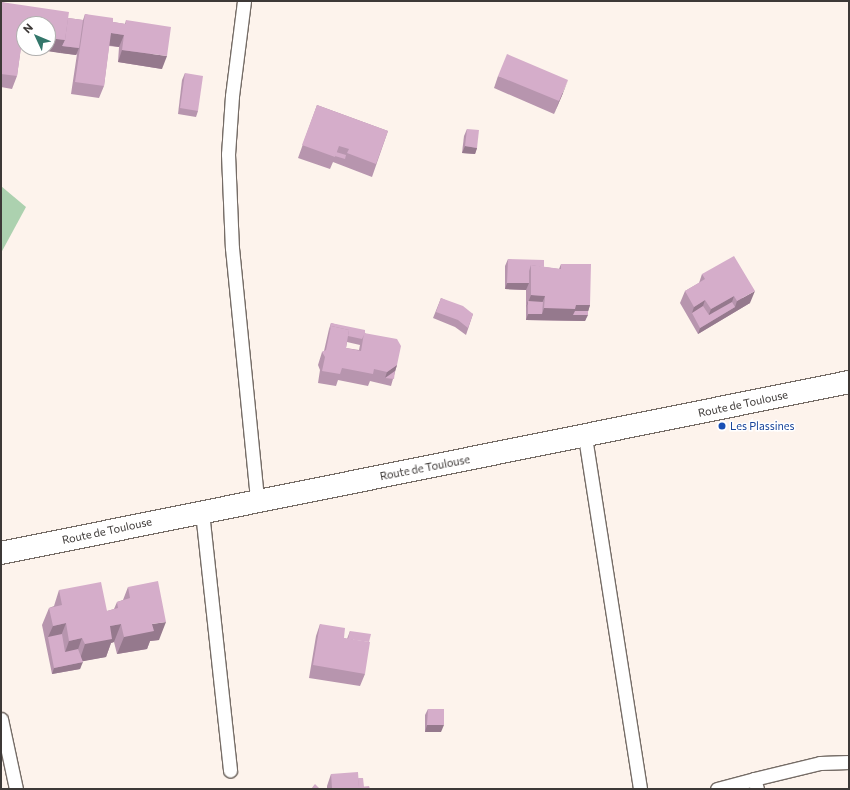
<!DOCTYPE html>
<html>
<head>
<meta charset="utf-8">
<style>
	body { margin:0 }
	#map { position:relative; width:850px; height:790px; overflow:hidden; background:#fdf3ec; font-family:Commissioner,sans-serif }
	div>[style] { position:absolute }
	.forest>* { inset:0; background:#acd1af }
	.roads { filter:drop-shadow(1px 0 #756c66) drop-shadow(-1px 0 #756c66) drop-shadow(0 1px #756c66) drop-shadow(0 -1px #756c66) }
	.service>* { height:13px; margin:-6.5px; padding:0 6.5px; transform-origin:6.5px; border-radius:6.5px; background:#fff }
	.tertiary>* { height:22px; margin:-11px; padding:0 11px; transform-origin:11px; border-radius:11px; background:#fff }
	.wall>* { inset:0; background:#b795ae }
	.shaded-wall>* { inset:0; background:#95798d }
	.building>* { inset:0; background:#d5adca }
	.dots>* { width:11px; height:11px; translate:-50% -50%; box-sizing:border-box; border:2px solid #fff; border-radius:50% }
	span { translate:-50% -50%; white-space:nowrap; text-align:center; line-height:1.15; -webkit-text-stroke:3px #fff; paint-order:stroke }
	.street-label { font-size:11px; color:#3d3937 }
	.transit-label { font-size:11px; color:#164399 }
	.left { translate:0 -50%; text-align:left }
	.frame { position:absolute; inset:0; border:2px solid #3d3937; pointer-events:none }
	.north { position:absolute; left:16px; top:16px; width:40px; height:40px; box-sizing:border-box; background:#fff; border:1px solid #b1b0af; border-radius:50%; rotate:314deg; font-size:11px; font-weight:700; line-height:16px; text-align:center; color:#3d3937 }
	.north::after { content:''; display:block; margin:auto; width:14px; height:18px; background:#33776b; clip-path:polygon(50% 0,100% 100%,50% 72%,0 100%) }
</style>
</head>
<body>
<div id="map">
	<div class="forest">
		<div style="clip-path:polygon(1px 186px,26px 207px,1px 253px)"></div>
	</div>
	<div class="roads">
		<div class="service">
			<div style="left:244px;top:1px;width:96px;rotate:97.2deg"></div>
			<div style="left:232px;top:96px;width:58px;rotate:93.9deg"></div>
			<div style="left:228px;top:154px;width:94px;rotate:87.6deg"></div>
			<div style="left:232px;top:248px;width:253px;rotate:84.3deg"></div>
			<div style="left:585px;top:437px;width:356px;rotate:81.1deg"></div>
			<div style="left:202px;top:512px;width:260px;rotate:83.8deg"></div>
			<div style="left:1px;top:719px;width:72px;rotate:77.9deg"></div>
			<div style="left:754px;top:779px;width:68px;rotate:-13.6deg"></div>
			<div style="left:820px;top:763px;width:29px;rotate:-2deg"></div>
			<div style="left:717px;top:789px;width:38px;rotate:-15deg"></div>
			<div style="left:754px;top:779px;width:10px;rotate:73deg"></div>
		</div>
		<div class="tertiary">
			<div style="left:1px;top:553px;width:865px;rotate:-11.4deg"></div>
		</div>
	</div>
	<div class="wall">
		<div style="clip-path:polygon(1px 2px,68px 18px,83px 20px,85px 14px,113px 22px,125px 24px,126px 20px,162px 69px,118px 62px,119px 47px,109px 46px,104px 86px,99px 98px,71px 94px,77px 54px,76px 55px,28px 48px,48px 48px,24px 24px,24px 47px,21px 47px,17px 76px,12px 89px,1px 87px)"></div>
		<div style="clip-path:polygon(185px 73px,198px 111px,196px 117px,178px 114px,182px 80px)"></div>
		<div style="clip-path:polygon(498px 76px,563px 93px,554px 114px,494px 88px)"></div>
		<div style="clip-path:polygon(317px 105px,388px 131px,372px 177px,333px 162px,330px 169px,298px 158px)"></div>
		<div style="clip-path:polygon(467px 129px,477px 148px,475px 154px,462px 153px,464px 136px)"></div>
		<div style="clip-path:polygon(508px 259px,544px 267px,559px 269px,561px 264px,590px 305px,585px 321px,526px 320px,526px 290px,505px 289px,505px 266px)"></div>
		<div style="clip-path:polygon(702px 274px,750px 303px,698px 334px,680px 303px,685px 291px,699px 283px)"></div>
		<div style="clip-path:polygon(441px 298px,473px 314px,466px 335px,455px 327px,433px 318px)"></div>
		<div style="clip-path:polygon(evenodd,331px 323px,365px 333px,397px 365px,391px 386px,370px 381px,368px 386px,338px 380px,336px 386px,318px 383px,320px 370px,318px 365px,322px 352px,324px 351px,329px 329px,331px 323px,347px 342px,360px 345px,359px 350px,346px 348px,347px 342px)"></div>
		<div style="clip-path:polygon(128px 587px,159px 640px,150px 641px,147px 649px,117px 654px,114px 642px,111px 643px,106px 657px,82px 661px,80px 669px,52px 674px,42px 625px,49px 608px,54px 606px,59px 590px,107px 611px,114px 609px,117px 602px,123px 600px)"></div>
		<div style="clip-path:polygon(320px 624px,344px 638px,347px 639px,350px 631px,365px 674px,360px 686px,309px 678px,316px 636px)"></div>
		<div style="clip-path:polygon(428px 709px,441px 732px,425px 732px,425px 715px)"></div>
		<div style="clip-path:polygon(331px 774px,358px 778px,364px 787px,370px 789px,327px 789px,327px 786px)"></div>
	</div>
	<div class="shaded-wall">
		<div style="clip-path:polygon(111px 33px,124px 35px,119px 47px,107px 45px)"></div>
		<div style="clip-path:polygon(23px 34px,24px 34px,24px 47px,18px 47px)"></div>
		<div style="clip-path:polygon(48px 38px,65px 40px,60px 53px,28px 48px,48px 48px)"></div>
		<div style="clip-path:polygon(62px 46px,79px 48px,76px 55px,60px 53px)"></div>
		<div style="clip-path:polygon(122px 50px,167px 56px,162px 69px,118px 62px)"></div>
		<div style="clip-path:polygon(568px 80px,563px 93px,554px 114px,559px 101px)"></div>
		<div style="clip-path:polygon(465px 146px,477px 148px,475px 154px,462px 153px)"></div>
		<div style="clip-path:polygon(507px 283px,529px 283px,526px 290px,505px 289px)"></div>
		<div style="clip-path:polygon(755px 291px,750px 303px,698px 334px,700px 328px,735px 307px,737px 301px)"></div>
		<div style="clip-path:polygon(531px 295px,545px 296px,540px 308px,528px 301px,526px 308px)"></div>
		<div style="clip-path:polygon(734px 296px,730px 308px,706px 322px,711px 309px)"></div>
		<div style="clip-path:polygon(705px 300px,701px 312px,692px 313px,694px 307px)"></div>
		<div style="clip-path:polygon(576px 305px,590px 305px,587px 315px,588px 315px,585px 321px,526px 320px,528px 314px,542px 314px,544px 308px)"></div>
		<div style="clip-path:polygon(397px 365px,393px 377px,385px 378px,387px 372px)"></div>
		<div style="clip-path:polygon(166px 622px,159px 640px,150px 641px,147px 649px,117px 654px,124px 637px,152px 624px)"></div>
		<div style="clip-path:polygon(66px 623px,59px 641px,48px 637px,53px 626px)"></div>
		<div style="clip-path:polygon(121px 624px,114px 642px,111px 643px,106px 657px,79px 662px,85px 644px,110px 626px)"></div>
		<div style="clip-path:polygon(82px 638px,76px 655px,63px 658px,69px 641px)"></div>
		<div style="clip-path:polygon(83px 662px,80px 669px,52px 674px,54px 668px)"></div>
		<div style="clip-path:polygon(427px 725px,444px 725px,441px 732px,425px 732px)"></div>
	</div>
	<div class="building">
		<div style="clip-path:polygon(1px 2px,69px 12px,65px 40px,48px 38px,48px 24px,24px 24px,24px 34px,23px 34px,17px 76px,1px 74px)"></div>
		<div style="clip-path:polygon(85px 14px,113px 18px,113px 22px,126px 24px,126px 20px,171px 27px,167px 56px,122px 50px,124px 35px,111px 33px,104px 86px,75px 82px)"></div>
		<div style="clip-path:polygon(68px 18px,83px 20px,79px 48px,62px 46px,65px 40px)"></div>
		<div style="clip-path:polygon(507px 54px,568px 80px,559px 101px,498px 76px)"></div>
		<div style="clip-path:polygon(185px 73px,203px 76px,198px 111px,180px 108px)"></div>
		<div style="clip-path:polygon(317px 105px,388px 131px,376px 164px,347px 153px,349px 149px,339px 146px,335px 157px,302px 145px)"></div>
		<div style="clip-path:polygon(467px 129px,479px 130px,477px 148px,465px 146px)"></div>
		<div style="clip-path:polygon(336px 152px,346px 155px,345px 159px,335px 156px)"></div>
		<div style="clip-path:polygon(734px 256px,755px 291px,737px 301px,734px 296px,711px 309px,705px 300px,694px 307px,685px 291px,705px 279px,702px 274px)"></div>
		<div style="clip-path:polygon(508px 259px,544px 260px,544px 267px,531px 265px,529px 271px,529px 283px,507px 283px)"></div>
		<div style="clip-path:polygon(561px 264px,591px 264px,590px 305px,576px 305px,575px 309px,544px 308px,545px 296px,531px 295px,531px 265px,561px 269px)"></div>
		<div style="clip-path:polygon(441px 298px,463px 306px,473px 314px,468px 328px,458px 320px,436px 312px)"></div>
		<div style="clip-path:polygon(528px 301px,543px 302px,542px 314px,528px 314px)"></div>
		<div style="clip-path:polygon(732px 302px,735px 307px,700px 328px,692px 313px,703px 306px,709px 315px)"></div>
		<div style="clip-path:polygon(575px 311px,588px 311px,588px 315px,573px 315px)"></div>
		<div style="clip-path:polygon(331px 323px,365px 330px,365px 333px,362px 339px,348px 336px,349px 330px,331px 326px,329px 332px)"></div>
		<div style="clip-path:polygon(331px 326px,349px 330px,346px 348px,361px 351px,364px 333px,397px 339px,401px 346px,397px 365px,387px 372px,374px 369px,373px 374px,342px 368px,340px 374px,322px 371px,325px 357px,322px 352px,326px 350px)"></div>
		<div style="clip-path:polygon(395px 371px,394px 379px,385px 378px)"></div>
		<div style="clip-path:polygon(158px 581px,166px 622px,152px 624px,154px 631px,124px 637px,121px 624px,110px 626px,112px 639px,85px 644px,82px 638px,69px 641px,66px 623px,53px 626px,49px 608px,62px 605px,59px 590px,101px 582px,107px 611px,118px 608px,117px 602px,130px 598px,128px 587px)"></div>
		<div style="clip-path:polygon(320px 624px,345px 628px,344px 638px,370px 642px,365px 674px,313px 665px)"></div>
		<div style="clip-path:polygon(350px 631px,371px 634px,369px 642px,348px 639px)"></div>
		<div style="clip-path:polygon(62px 634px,65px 652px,78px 649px,83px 662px,54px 668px,48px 637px)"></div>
		<div style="clip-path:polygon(428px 709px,444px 709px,444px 725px,427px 725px)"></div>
		<div style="clip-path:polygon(358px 772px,359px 787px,369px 786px,370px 789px,332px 789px,332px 788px,331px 774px)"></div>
		<div style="clip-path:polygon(358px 778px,363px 778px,364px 787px,359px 787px)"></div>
		<div style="clip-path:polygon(315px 784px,320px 789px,311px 789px)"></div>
	</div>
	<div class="dots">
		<div style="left:722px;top:426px;background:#1a4fb4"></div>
	</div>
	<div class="street-label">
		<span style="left:743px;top:404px;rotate:-12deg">Route de Toulouse</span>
		<span style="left:425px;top:468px;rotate:-11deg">Route de Toulouse</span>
		<span style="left:107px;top:531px;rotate:-12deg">Route de Toulouse</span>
	</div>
	<div class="transit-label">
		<span class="left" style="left:730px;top:426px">Les Plassines</span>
	</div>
	<div class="frame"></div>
	<div class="north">N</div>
</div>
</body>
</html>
